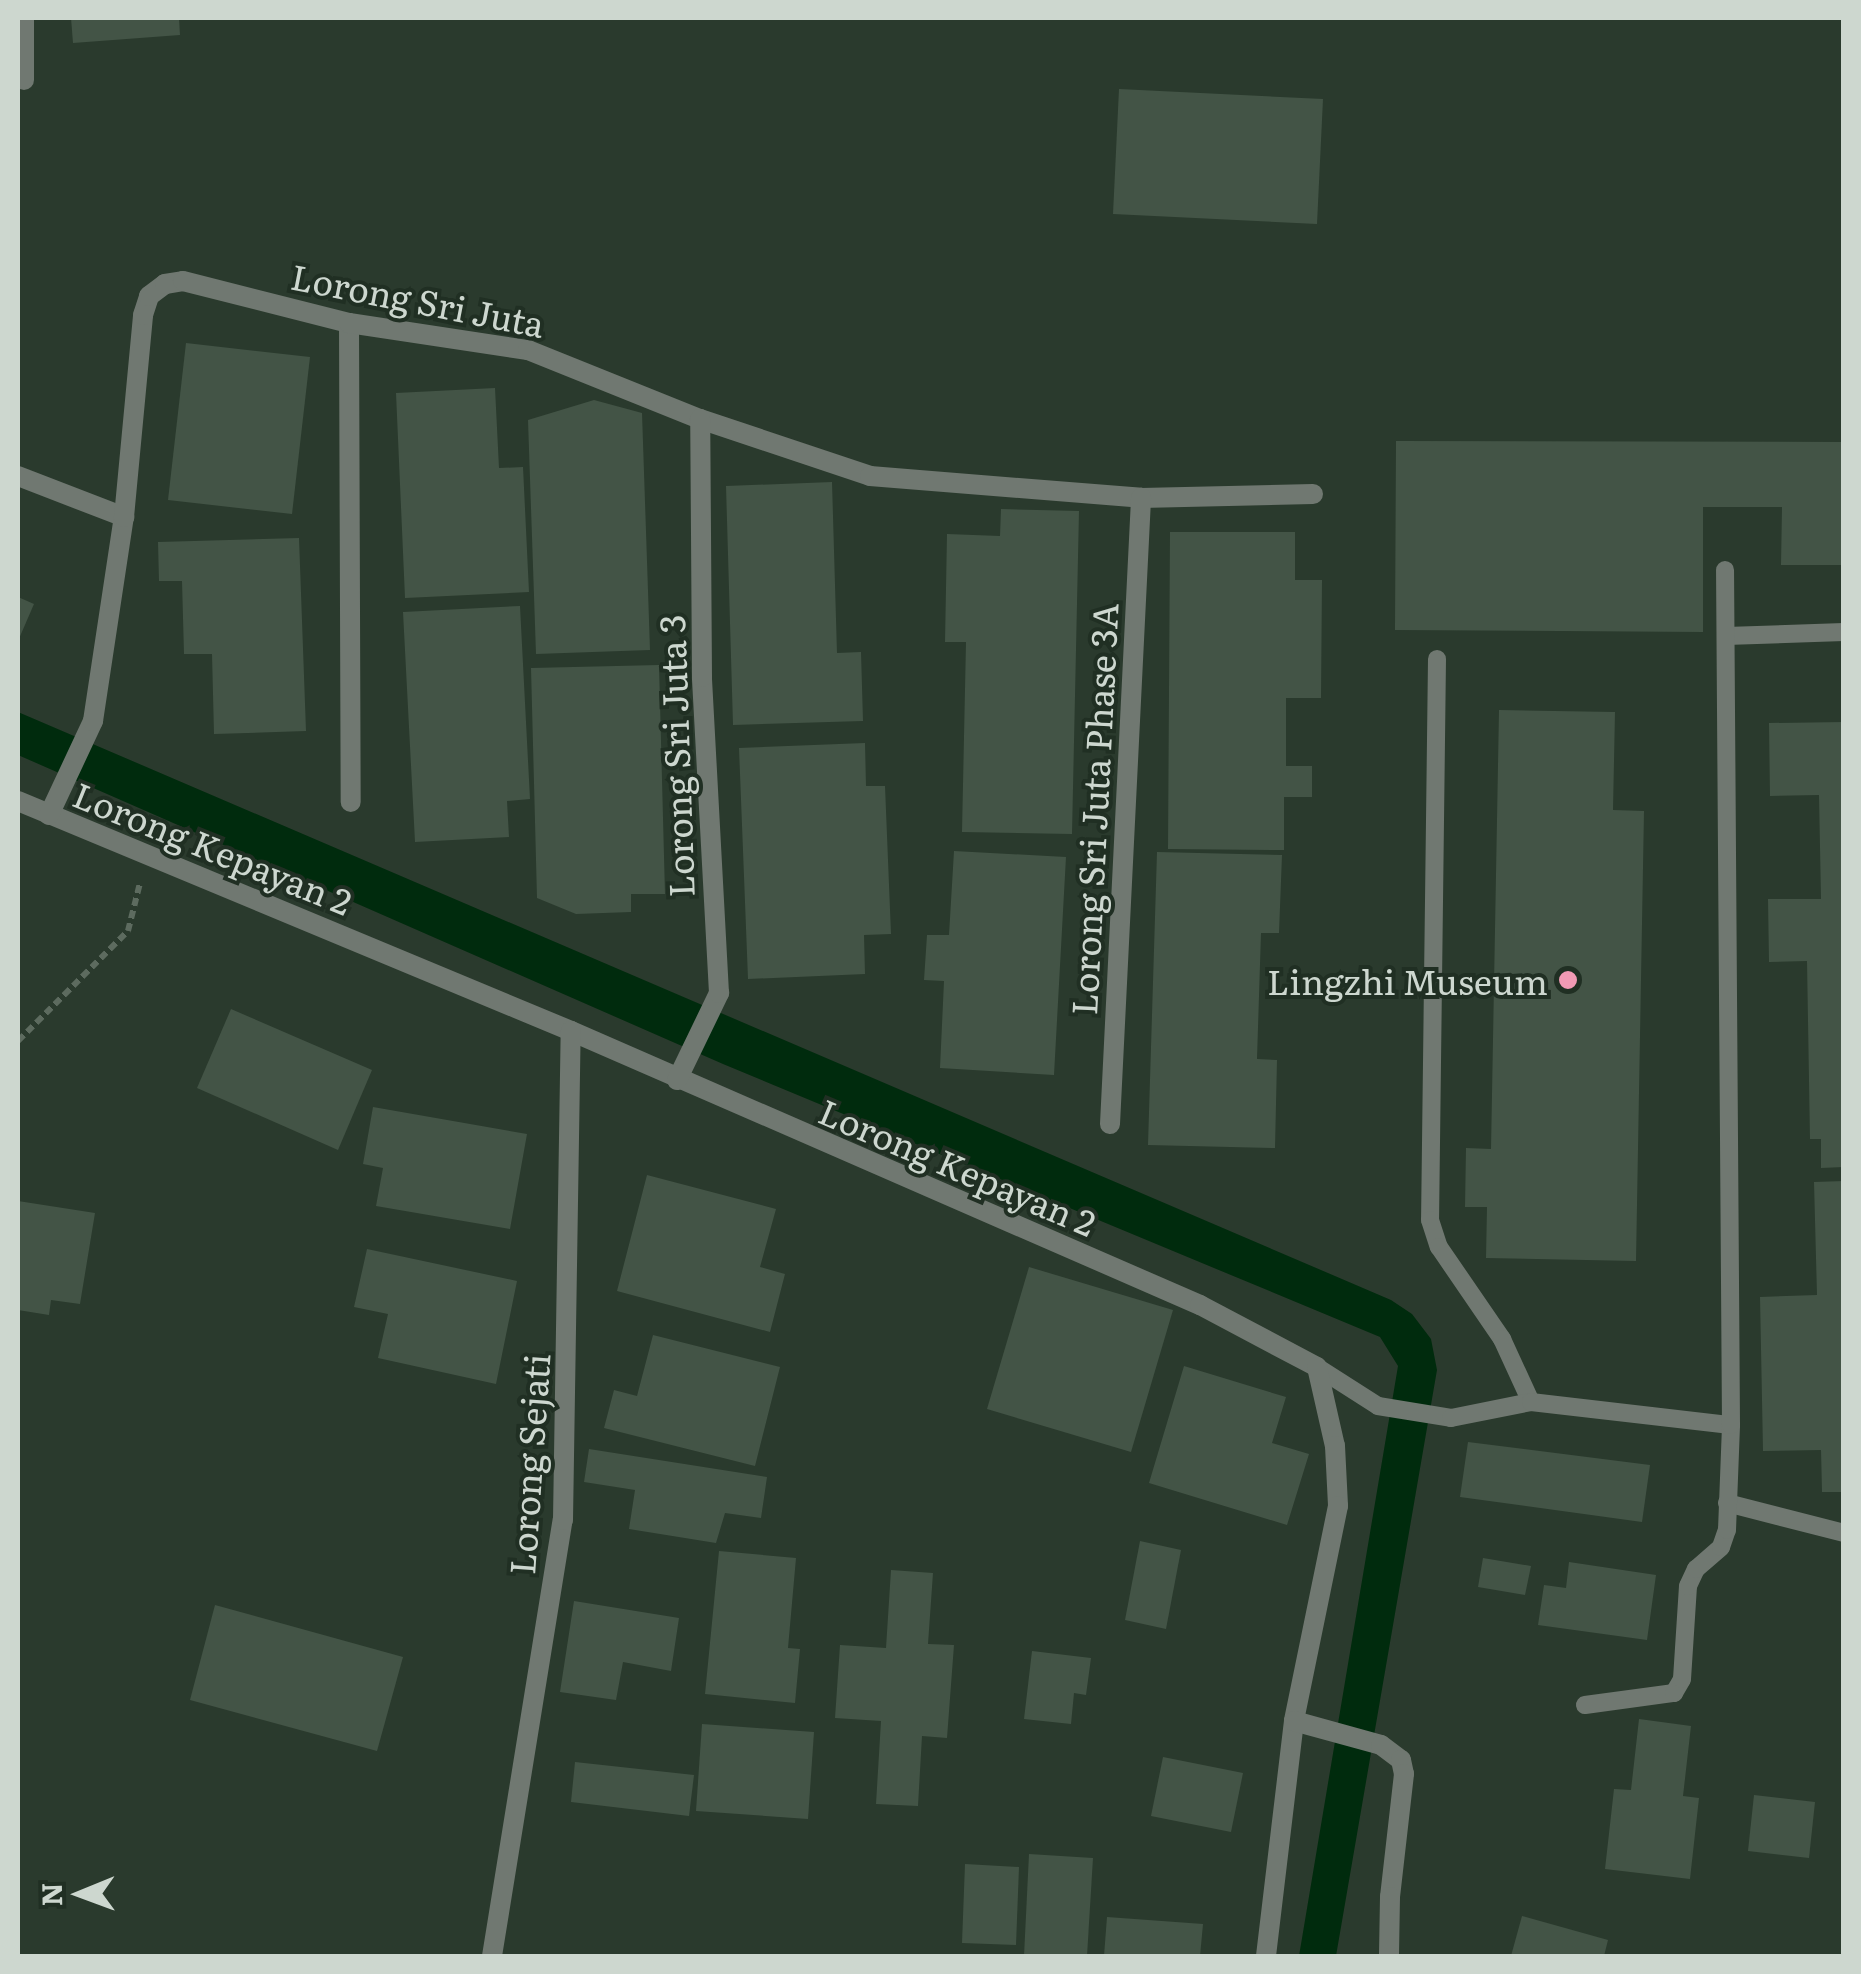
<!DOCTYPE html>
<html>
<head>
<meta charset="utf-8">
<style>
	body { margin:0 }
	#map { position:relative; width:1861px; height:1974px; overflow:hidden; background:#2a3a2d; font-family:Literata,serif }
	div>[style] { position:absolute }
	.water>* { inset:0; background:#002b0d }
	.building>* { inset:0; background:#435446 }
	.path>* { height:6px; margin-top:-3px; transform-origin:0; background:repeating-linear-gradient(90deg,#5d6b5f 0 8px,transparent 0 13px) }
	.lane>* { height:18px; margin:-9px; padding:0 9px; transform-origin:9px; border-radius:9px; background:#707871 }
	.street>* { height:20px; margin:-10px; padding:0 10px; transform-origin:10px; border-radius:10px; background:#707871 }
	.dots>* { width:28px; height:28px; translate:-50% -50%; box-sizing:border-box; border:5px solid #202f23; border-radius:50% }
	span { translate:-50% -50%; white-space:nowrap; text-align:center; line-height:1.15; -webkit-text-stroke:8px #202f23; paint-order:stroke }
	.street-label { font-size:35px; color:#cdd7cf }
	.poi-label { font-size:35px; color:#cdd7cf }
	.right { translate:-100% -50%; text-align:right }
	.frame { position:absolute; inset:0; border:20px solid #cdd7cf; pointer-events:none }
	.north { position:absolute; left:30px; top:1844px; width:100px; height:100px; -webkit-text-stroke:8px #202f23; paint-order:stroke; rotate:269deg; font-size:28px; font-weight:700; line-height:40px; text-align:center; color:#cdd7cf }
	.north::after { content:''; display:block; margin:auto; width:35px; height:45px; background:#cdd7cf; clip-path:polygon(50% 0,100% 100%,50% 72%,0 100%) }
</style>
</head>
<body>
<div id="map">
	<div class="water">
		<div style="clip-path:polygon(18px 712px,1391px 1300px,1412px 1314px,1431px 1339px,1437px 1370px,1336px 1956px,1299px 1956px,1398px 1366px,1380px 1337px,723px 1064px,18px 755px)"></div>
	</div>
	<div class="building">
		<div style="clip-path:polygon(71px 18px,179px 18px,180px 35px,73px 43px)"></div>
		<div style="clip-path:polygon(1119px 89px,1323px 99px,1317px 224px,1113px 214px)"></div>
		<div style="clip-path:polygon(186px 343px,310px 357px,292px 514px,168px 500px)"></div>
		<div style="clip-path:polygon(495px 388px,499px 468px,523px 467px,529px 592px,405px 598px,396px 393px)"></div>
		<div style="clip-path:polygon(594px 400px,642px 413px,650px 650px,536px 654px,528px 420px)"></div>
		<div style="clip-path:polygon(1396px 441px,1844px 442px,1844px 565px,1781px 565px,1782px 507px,1703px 507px,1703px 632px,1395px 630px)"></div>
		<div style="clip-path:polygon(832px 482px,837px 653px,861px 652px,863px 721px,733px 725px,726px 486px)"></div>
		<div style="clip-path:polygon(1001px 509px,1079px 511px,1072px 834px,962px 832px,966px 642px,945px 642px,947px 534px,1000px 536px)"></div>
		<div style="clip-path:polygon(1170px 532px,1295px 532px,1295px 580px,1322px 580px,1321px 698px,1286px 698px,1286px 766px,1312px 766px,1312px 797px,1284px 797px,1284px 850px,1168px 849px)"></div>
		<div style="clip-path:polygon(299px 538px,306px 731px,214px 734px,212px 654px,184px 654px,182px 581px,159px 581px,158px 542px)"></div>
		<div style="clip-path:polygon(18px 597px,34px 604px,18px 641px)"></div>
		<div style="clip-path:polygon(520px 606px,530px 799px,507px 801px,509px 837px,415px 842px,403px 612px)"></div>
		<div style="clip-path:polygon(659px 665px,665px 894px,631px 894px,631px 912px,576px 914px,537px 898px,531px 668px)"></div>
		<div style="clip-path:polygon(1499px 710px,1615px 712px,1613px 810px,1644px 811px,1636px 1261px,1486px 1258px,1487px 1207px,1465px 1207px,1466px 1148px,1491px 1149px)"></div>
		<div style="clip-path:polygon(1844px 722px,1844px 1167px,1821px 1168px,1821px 1139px,1810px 1139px,1807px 961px,1769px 962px,1768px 899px,1821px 899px,1819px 795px,1770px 796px,1769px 723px)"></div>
		<div style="clip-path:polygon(865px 743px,866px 786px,885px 786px,891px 934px,864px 935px,865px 974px,748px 979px,739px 748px)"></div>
		<div style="clip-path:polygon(954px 851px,1066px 857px,1054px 1075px,940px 1068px,944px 981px,924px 980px,927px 935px,949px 935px)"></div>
		<div style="clip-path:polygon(1157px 852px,1282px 855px,1279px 933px,1261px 933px,1257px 1059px,1277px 1060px,1275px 1148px,1148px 1145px)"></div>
		<div style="clip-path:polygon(231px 1009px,372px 1070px,338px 1150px,197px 1088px)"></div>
		<div style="clip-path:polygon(373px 1107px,527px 1134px,510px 1229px,376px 1206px,383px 1168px,363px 1164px)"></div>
		<div style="clip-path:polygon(647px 1175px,776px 1209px,760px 1267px,785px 1274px,770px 1332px,617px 1291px)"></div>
		<div style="clip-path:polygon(1844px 1181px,1844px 1492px,1822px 1492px,1821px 1450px,1763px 1451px,1760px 1297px,1817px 1295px,1814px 1182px)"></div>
		<div style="clip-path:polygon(18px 1201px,95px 1213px,80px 1304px,51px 1300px,49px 1315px,18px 1310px)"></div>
		<div style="clip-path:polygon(367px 1249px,517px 1281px,496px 1384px,378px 1358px,388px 1314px,354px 1307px)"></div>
		<div style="clip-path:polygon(1029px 1267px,1173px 1310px,1131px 1452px,987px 1409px)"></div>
		<div style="clip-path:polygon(653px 1335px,780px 1367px,755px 1466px,604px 1428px,614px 1390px,637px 1396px)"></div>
		<div style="clip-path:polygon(1184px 1366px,1286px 1397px,1272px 1443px,1309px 1454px,1287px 1525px,1149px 1483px)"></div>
		<div style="clip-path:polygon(1468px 1442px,1650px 1465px,1642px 1522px,1460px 1497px)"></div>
		<div style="clip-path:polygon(589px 1449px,767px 1477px,761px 1518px,725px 1513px,716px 1543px,629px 1529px,635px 1490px,584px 1482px)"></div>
		<div style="clip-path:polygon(1140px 1541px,1181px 1550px,1166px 1629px,1125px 1620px)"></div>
		<div style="clip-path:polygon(719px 1551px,796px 1558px,788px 1648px,800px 1649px,795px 1703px,705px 1694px)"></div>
		<div style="clip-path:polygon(1483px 1558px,1531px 1566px,1525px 1595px,1478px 1587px)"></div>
		<div style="clip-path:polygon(1569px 1562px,1656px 1575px,1647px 1640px,1538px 1625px,1544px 1585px,1566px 1588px)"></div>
		<div style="clip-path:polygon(891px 1570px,933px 1573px,928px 1644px,954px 1645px,947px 1738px,922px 1736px,918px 1806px,876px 1804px,881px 1721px,835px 1718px,840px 1645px,886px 1648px)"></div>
		<div style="clip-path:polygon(574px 1601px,679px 1618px,671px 1671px,623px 1662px,616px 1700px,560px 1692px)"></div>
		<div style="clip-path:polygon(215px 1605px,403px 1657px,377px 1751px,190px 1700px)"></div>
		<div style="clip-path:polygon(1032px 1651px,1091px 1658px,1086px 1695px,1074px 1693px,1071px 1724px,1024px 1719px)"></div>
		<div style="clip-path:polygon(1639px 1719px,1691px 1726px,1683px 1796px,1699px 1798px,1690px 1879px,1605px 1869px,1614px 1789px,1631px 1790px)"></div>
		<div style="clip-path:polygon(702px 1724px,814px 1732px,808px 1819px,696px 1811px)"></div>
		<div style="clip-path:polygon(1163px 1757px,1243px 1773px,1231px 1832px,1151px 1816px)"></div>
		<div style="clip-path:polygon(575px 1762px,694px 1775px,689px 1816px,571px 1802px)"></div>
		<div style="clip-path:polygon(1754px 1795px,1815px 1802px,1809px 1858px,1748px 1851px)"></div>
		<div style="clip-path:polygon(1029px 1854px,1093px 1858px,1087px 1956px,1024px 1956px)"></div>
		<div style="clip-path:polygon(965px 1864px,1019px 1867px,1016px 1945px,962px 1943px)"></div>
		<div style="clip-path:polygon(1522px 1916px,1608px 1940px,1604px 1956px,1511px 1956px)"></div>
		<div style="clip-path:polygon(1107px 1917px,1203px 1924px,1200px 1956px,1104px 1956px)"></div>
	</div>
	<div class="path">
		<div style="left:18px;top:1041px;width:156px;rotate:-45deg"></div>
		<div style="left:128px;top:931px;width:49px;rotate:-76deg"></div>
	</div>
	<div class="lane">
		<div style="left:1726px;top:636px;width:118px;rotate:-1.9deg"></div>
		<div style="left:1437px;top:659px;width:561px;rotate:90.71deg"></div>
		<div style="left:1430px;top:1220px;width:28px;rotate:72deg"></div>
		<div style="left:1439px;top:1247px;width:112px;rotate:55.6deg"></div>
		<div style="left:1502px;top:1339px;width:69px;rotate:65.3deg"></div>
		<div style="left:1317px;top:1367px;width:72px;rotate:32.6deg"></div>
		<div style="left:1378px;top:1406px;width:74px;rotate:9.3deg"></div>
		<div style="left:1451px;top:1418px;width:82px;rotate:-11.3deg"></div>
		<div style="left:1531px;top:1402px;width:201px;rotate:6.6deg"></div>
		<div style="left:1727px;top:1503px;width:121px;rotate:14.4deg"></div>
		<div style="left:1585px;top:1705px;width:90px;rotate:-7.7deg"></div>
		<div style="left:1674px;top:1693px;width:16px;rotate:-60deg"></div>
		<div style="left:1682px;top:1679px;width:93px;rotate:-86.3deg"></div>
		<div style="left:1688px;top:1586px;width:19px;rotate:-65deg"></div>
		<div style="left:1696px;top:1569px;width:33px;rotate:-41deg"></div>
		<div style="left:1721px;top:1547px;width:18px;rotate:-71deg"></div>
		<div style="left:1727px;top:1530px;width:105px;rotate:-87.8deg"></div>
		<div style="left:1731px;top:1425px;width:855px;rotate:-90.4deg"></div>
	</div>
	<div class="street">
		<div style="left:24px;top:18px;width:62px;rotate:90deg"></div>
		<div style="left:349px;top:323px;width:479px;rotate:89.8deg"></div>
		<div style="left:18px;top:476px;width:114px;rotate:21.1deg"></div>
		<div style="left:18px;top:801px;width:599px;rotate:22.58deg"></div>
		<div style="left:571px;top:1031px;width:686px;rotate:23.54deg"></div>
		<div style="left:1200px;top:1305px;width:132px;rotate:27.9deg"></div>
		<div style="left:1317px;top:1367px;width:81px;rotate:77.2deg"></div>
		<div style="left:1335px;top:1446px;width:60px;rotate:87.1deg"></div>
		<div style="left:1338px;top:1506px;width:219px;rotate:101.6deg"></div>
		<div style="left:1294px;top:1721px;width:237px;rotate:96.8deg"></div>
		<div style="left:49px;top:815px;width:104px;rotate:-64.9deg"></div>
		<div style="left:93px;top:721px;width:206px;rotate:-81.4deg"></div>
		<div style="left:124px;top:517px;width:203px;rotate:-84.6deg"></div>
		<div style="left:143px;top:315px;width:20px;rotate:-72deg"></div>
		<div style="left:149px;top:296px;width:20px;rotate:-37deg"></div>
		<div style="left:165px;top:284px;width:18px;rotate:-9deg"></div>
		<div style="left:183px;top:281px;width:171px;rotate:14.2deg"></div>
		<div style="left:349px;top:323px;width:181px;rotate:8.6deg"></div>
		<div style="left:528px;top:350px;width:185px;rotate:21.9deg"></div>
		<div style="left:700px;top:419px;width:179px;rotate:18.5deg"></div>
		<div style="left:870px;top:476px;width:272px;rotate:4.6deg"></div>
		<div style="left:1141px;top:498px;width:172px;rotate:-1.3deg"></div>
		<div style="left:677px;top:1080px;width:97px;rotate:-64.2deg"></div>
		<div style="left:719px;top:993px;width:316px;rotate:-93.1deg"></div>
		<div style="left:702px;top:677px;width:258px;rotate:-90.4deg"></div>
		<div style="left:1110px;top:1124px;width:627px;rotate:-87.16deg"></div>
		<div style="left:1294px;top:1721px;width:90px;rotate:15.4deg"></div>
		<div style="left:1381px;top:1745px;width:25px;rotate:37deg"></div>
		<div style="left:1401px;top:1760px;width:14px;rotate:78deg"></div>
		<div style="left:1404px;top:1774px;width:124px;rotate:96.5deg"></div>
		<div style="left:1390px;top:1897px;width:59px;rotate:91deg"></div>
		<div style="left:492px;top:1956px;width:442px;rotate:-80.8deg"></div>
		<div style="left:563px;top:1520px;width:489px;rotate:-89.1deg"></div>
	</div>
	<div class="dots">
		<div style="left:1568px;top:980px;background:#f19ab4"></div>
	</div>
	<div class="street-label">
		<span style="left:418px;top:299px;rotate:11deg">Lorong Sri Juta</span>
		<span style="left:675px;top:756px;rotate:-92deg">Lorong Sri Juta 3</span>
		<span style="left:1093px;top:809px;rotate:-87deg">Lorong Sri Juta Phase 3A</span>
		<span style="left:213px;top:847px;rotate:22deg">Lorong Kepayan 2</span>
		<span style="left:958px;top:1166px;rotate:23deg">Lorong Kepayan 2</span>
		<span style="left:528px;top:1464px;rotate:-86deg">Lorong Sejati</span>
	</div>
	<div class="poi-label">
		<span class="right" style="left:1548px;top:980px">Lingzhi Museum</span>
	</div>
	<div class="frame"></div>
	<div class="north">N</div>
</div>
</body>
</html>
